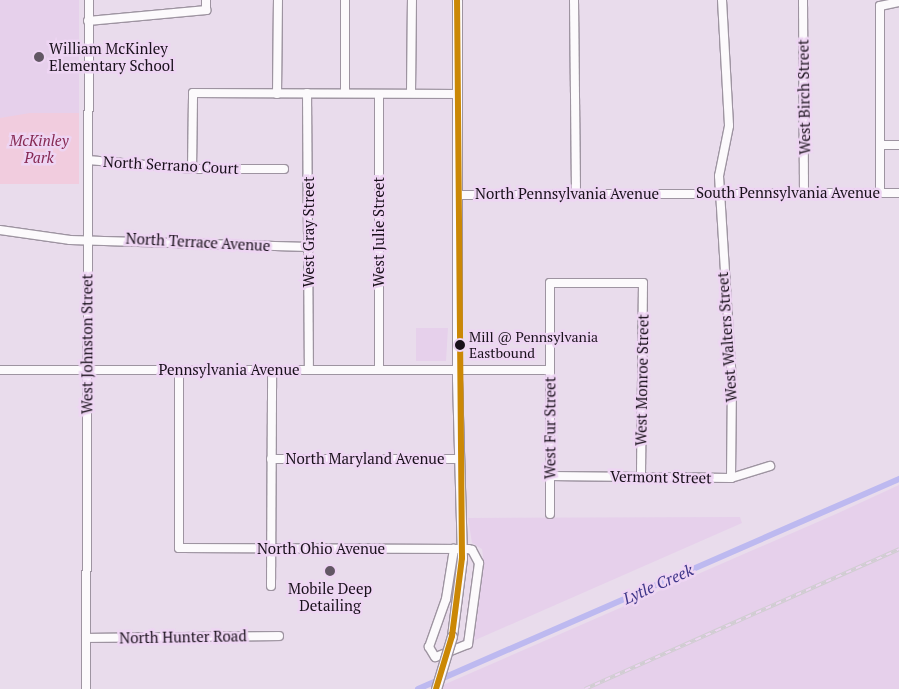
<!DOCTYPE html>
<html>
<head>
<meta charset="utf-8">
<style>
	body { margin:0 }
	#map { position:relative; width:899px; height:689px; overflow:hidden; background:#e9dcec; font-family:"PT Serif",serif }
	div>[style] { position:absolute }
	.built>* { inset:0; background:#e6d0eb }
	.green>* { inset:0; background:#f1ccde }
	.canal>* { height:6px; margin:-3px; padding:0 3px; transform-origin:3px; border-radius:3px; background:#bdb9f0 }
	.roads { filter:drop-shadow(1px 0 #9e94a1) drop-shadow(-1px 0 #9e94a1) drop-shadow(0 1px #9e94a1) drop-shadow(0 -1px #9e94a1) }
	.minor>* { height:8px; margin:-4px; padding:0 4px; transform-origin:4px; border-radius:4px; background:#fcfafc }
	.major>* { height:9px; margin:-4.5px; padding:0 4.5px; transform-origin:4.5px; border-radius:4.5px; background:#fcfafc }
	.rail>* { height:4px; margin-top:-2px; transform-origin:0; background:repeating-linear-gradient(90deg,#eed5f3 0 5.5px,#d0cdd1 0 11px); box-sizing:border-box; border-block:1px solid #d0cdd1 }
	.bridges { filter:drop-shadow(1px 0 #9e94a1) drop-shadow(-1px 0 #9e94a1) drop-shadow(0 1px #9e94a1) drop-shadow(0 -1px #9e94a1) }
	.major-bridge>* { height:9px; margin:-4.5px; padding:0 4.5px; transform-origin:4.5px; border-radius:4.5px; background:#fcfafc }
	.bus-1>* { height:6px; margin:-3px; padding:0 3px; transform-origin:3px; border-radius:3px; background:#cb8805 }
	.dots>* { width:14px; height:14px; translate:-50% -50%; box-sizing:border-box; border:2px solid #eed5f3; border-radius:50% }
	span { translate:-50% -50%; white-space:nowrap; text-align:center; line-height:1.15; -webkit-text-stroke:5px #eed5f3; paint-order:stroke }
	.bus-label { font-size:14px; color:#19101b }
	.left { translate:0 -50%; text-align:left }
	.poi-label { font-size:15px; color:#19101b }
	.street-label { font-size:15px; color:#19101b }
	.park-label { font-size:15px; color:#852852; font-style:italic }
	.water-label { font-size:16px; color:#3f3689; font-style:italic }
</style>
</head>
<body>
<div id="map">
	<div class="built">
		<div style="clip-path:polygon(0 0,79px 0,79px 113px,0 118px)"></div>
		<div style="clip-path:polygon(416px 328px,448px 328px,446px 361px,416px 361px)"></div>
		<div style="clip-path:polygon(899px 485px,899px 689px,434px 689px,836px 514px)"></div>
		<div style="clip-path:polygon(740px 517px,742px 523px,473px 641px,484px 565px,482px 549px,472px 543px,468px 518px)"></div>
	</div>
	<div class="green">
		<div style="clip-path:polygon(30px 113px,79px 113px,79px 184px,0 184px,0 118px)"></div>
	</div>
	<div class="canal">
		<div style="left:418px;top:689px;width:525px;rotate:-23.59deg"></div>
	</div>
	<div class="roads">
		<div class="minor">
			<div style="left:345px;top:0;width:93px;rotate:90deg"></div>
			<div style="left:574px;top:0;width:195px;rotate:89.4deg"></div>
			<div style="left:722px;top:0;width:126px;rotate:86.8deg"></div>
			<div style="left:729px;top:126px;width:51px;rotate:101.3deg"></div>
			<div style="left:719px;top:176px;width:205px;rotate:86.4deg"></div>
			<div style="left:732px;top:381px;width:97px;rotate:90.6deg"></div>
			<div style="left:803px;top:0;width:193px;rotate:89.7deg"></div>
			<div style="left:88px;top:21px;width:119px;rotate:-5.3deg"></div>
			<div style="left:206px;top:10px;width:10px;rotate:-90deg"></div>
			<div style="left:307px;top:93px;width:277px;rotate:89.6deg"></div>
			<div style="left:411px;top:93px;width:93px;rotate:-89.4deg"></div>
			<div style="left:277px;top:94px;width:94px;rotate:-89.4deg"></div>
			<div style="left:880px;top:145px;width:19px"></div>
			<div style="left:88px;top:160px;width:104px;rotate:4.9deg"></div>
			<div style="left:192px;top:169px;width:92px"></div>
			<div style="left:192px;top:169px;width:76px;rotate:-89.2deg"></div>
			<div style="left:193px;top:93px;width:265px;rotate:0.2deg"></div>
			<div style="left:880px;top:193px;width:187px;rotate:-90deg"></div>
			<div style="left:880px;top:6px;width:19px;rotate:-12deg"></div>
			<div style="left:458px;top:195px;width:441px;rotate:-0.3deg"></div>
			<div style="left:0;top:230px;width:71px;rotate:8.1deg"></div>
			<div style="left:70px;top:240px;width:239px;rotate:1.7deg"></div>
			<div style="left:0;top:370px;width:550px"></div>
			<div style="left:179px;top:370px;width:178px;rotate:90deg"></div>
			<div style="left:179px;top:548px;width:289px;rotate:0.2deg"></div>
			<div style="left:468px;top:549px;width:4px;rotate:14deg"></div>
			<div style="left:472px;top:550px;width:15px;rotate:62deg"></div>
			<div style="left:479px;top:563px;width:82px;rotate:97.7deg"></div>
			<div style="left:468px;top:644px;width:35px;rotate:158deg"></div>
			<div style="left:435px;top:657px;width:12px;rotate:-121deg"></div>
			<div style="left:429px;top:647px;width:51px;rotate:-70.5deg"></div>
			<div style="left:446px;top:599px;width:51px;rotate:-80.9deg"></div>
			<div style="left:379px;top:370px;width:276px;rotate:-90deg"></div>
			<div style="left:271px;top:459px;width:187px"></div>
			<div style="left:550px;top:476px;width:181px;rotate:0.6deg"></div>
			<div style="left:731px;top:478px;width:41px;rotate:-17.1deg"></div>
			<div style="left:550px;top:514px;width:231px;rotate:-90deg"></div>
			<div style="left:550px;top:283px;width:93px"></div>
			<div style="left:643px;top:283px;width:193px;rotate:90.6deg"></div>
			<div style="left:271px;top:586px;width:215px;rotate:-89.7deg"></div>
			<div style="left:86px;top:638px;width:193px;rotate:-0.6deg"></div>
			<div style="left:86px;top:689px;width:689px;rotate:-89.75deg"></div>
		</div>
		<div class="major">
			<div style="left:452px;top:636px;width:79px;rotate:-82.7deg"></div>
			<div style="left:462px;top:558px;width:179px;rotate:-91.6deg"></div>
			<div style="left:457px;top:379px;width:379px;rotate:-90deg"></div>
		</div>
	</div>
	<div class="rail">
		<div style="left:585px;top:689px;width:344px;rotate:-24deg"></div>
	</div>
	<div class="bridges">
		<div class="major-bridge">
			<div style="left:436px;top:689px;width:55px;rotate:-73.2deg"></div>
		</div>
	</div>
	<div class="bus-1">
		<div style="left:436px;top:689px;width:55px;rotate:-73.2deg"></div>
		<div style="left:452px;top:636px;width:79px;rotate:-82.7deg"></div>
		<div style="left:462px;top:558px;width:558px;rotate:-90.51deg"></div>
	</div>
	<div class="dots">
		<div style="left:39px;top:57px;background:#625764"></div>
		<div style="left:460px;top:345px;background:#19101b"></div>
		<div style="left:330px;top:571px;background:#625764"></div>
	</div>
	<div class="bus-label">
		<span class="left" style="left:469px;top:345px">Mill @ Pennsylvania<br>Eastbound</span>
	</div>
	<div class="poi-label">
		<span class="left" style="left:49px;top:57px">William McKinley<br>Elementary School</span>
		<span style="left:330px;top:597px">Mobile Deep<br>Detailing</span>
	</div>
	<div class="street-label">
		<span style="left:804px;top:97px;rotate:-91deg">West Birch Street</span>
		<span style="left:171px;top:165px;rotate:3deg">North Serrano Court</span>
		<span style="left:788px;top:193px">South Pennsylvania Avenue</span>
		<span style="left:567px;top:194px">North Pennsylvania Avenue</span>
		<span style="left:309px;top:232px;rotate:-90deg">West Gray Street</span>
		<span style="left:379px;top:232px;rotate:-90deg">West Julie Street</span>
		<span style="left:198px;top:242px;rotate:3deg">North Terrace Avenue</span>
		<span style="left:727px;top:337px;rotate:-94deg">West Walters Street</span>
		<span style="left:87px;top:344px;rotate:-90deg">West Johnston Street</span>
		<span style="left:229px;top:370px">Pennsylvania Avenue</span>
		<span style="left:642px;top:380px;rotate:-89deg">West Monroe Street</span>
		<span style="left:550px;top:428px;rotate:-90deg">West Fur Street</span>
		<span style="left:365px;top:459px">North Maryland Avenue</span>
		<span style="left:661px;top:477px;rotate:1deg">Vermont Street</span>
		<span style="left:321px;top:549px">North Ohio Avenue</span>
		<span style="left:183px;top:637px;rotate:-1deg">North Hunter Road</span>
	</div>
	<div class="park-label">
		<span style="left:39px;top:149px">McKinley<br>Park</span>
	</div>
	<div class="water-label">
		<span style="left:658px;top:584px;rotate:-24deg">Lytle Creek</span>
	</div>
</div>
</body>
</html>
